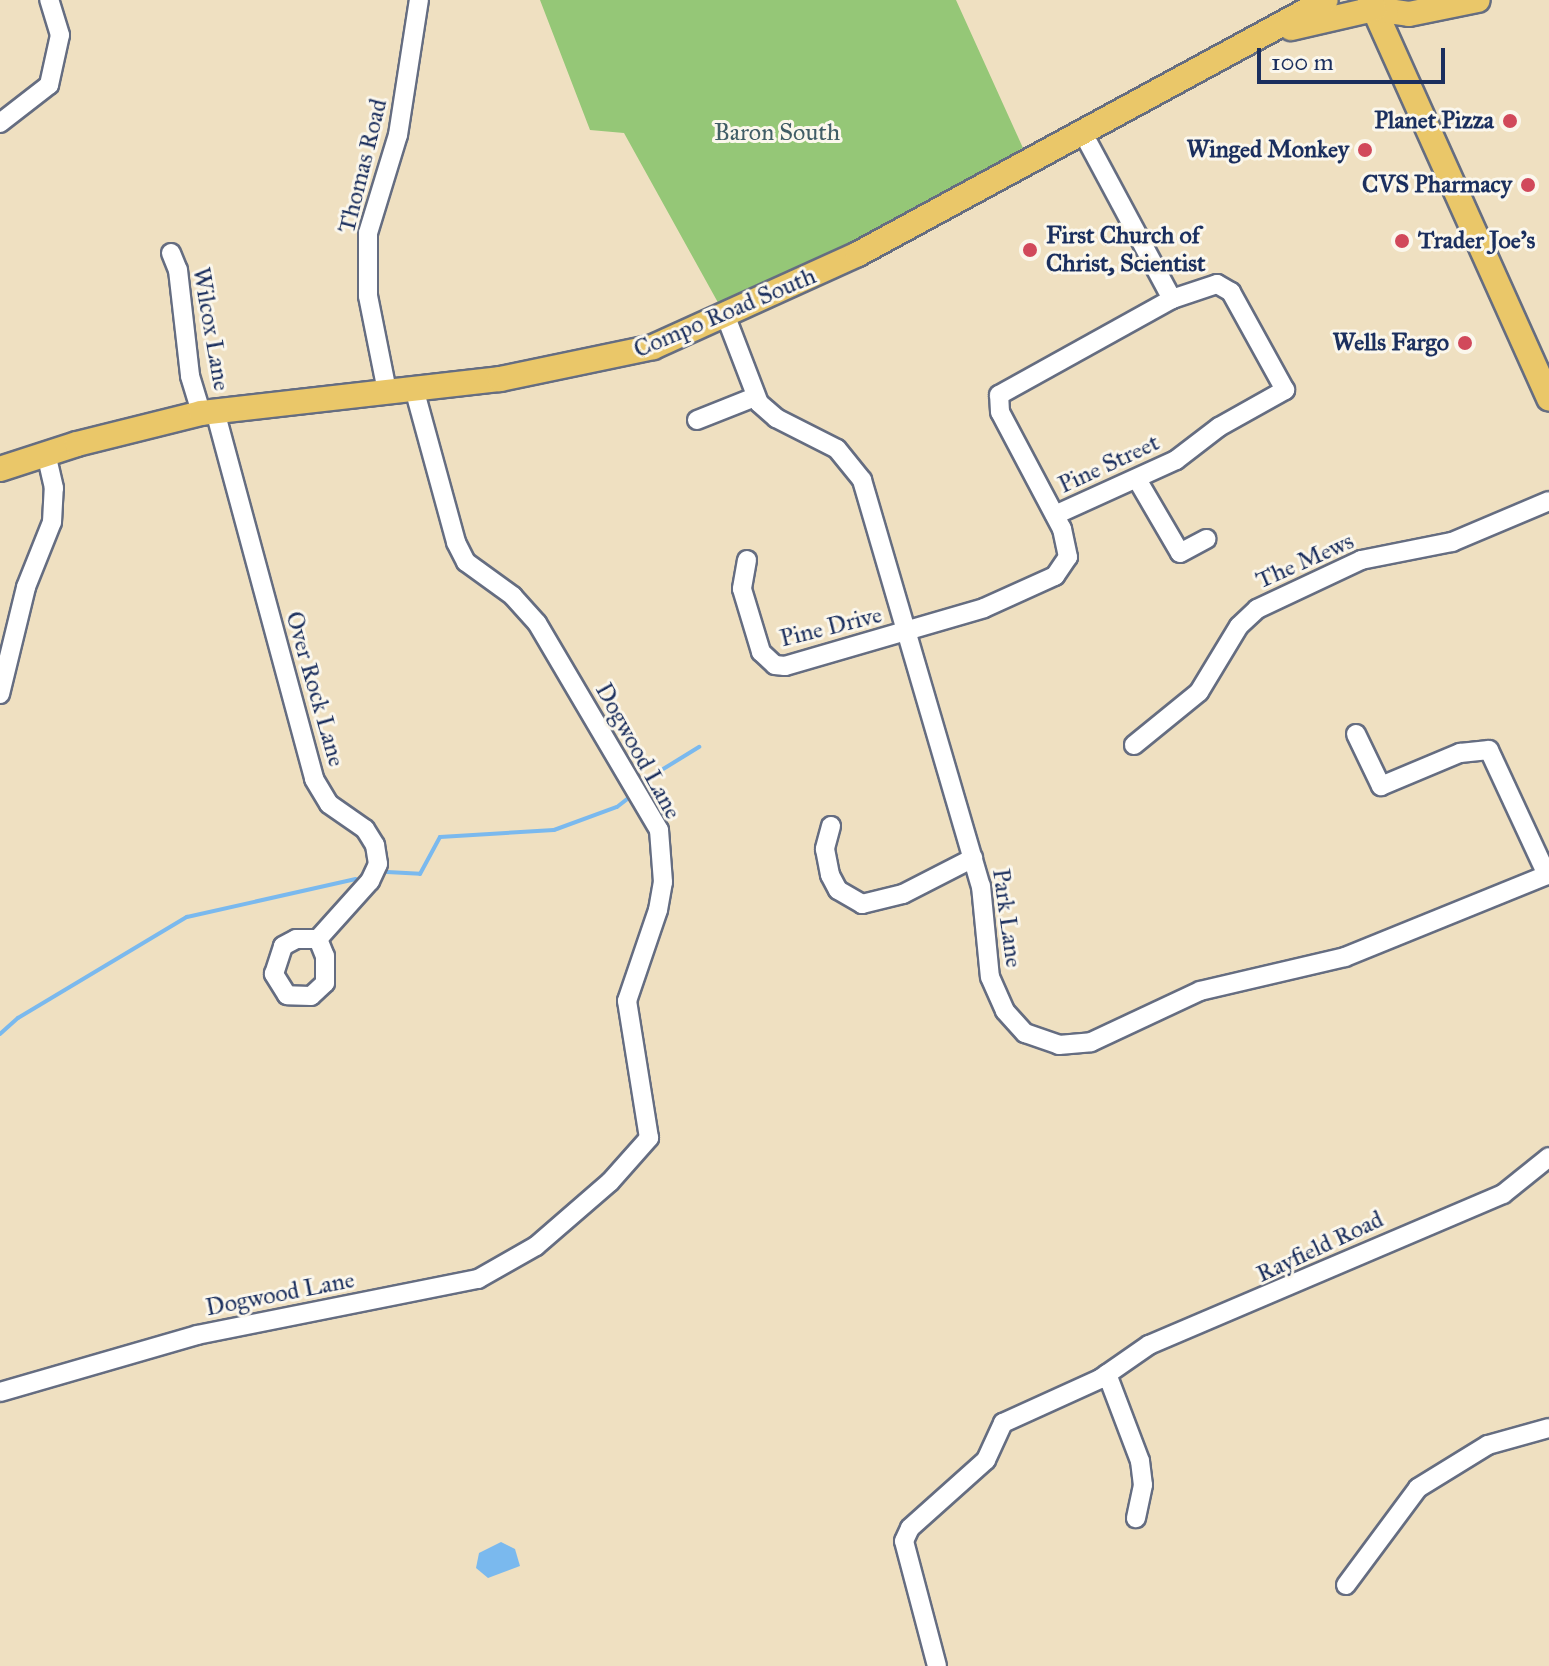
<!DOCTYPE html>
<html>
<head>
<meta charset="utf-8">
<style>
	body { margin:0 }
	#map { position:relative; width:1549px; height:1666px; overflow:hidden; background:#efe0c1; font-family:"IM FELL Great Primer",serif }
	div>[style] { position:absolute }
	.green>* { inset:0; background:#95c777 }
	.water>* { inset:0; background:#7ab9ee }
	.stream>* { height:4px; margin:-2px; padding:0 2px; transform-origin:2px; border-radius:2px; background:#7ab9ee }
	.roads { filter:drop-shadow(2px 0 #656d81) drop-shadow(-2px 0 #656d81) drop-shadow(0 2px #656d81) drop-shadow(0 -2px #656d81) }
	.minor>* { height:18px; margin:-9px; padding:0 9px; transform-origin:9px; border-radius:9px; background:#fff }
	.major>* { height:24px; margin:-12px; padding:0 12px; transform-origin:12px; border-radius:12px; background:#eac769 }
	.dots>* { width:22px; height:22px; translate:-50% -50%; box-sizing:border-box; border:4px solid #fbf7ec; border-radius:50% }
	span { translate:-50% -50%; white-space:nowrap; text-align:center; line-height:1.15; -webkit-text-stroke:6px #fbf7ec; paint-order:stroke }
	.poi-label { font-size:24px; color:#1b2f5e; font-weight:700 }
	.right { translate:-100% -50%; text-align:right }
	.left { translate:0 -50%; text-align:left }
	.park-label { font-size:24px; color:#405d66 }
	.street-label { font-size:24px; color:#1b2f5e }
	.scale { position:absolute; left:1257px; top:48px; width:188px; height:36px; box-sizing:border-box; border:4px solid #1b2f5e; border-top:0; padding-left:10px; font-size:24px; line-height:28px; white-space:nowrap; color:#1b2f5e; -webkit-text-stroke:6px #fbf7ec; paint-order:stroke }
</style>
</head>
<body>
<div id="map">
	<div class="green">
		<div style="clip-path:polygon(540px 0,956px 0,1023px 148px,726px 317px,624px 133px,590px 130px)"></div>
	</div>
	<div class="water">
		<div style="clip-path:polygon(501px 1542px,515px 1549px,520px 1566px,488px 1578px,476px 1568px,479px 1553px)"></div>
	</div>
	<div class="stream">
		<div style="left:642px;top:789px;width:20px;rotate:-49deg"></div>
		<div style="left:655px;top:774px;width:52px;rotate:-31.5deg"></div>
		<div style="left:387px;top:872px;width:33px;rotate:3deg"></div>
		<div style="left:420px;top:874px;width:42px;rotate:-61.6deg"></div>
		<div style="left:440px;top:837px;width:114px;rotate:-3.5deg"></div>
		<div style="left:554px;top:830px;width:67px;rotate:-20.1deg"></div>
		<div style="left:617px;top:807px;width:18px;rotate:-38deg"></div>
		<div style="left:0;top:1034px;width:24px;rotate:-42deg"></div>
		<div style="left:18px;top:1018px;width:197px;rotate:-30.9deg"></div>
		<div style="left:187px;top:917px;width:173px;rotate:-12.7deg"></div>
	</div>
	<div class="roads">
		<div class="minor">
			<div style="left:0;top:123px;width:62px;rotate:-37.8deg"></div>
			<div style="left:49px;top:85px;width:51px;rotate:-77.6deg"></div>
			<div style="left:60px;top:35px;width:37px;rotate:-107deg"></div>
			<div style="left:171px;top:253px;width:18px;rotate:68deg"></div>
			<div style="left:178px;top:270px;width:107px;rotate:83.5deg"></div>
			<div style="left:190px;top:376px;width:39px;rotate:73deg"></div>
			<div style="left:726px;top:317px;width:92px;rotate:69deg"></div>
			<div style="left:759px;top:403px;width:23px;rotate:41deg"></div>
			<div style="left:776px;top:418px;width:68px;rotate:26.9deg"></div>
			<div style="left:837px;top:449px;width:40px;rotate:51deg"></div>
			<div style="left:862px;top:480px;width:423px;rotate:73.7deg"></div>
			<div style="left:981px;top:886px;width:91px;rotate:84.4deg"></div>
			<div style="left:990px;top:977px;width:37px;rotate:66deg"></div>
			<div style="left:1005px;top:1011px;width:30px;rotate:48deg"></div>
			<div style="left:1025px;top:1033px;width:36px;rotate:19deg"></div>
			<div style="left:1059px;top:1045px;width:32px;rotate:-5deg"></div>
			<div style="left:1091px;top:1042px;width:120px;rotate:-25.1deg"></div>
			<div style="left:1200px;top:991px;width:149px;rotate:-13.2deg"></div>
			<div style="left:1345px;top:957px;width:220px;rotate:-22.1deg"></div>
			<div style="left:387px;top:391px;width:97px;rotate:-101.3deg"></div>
			<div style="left:368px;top:296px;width:63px;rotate:-90deg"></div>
			<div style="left:368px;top:233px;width:102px;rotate:-73deg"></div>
			<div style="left:398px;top:135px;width:137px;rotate:-81.2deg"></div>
			<div style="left:215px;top:411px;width:381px;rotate:74.9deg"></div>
			<div style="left:314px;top:779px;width:29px;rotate:59deg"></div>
			<div style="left:329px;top:804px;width:44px;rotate:34.8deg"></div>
			<div style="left:365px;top:829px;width:19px;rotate:58deg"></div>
			<div style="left:375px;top:845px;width:19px;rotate:81deg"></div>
			<div style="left:378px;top:864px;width:19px;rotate:115deg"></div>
			<div style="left:370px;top:881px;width:78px;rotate:131.9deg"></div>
			<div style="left:318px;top:939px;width:18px;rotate:68deg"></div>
			<div style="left:325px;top:956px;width:27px;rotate:90deg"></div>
			<div style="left:325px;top:983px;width:19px;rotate:137deg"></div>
			<div style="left:311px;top:996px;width:24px;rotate:-178deg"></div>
			<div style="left:287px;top:995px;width:25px;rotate:-122deg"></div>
			<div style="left:274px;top:974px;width:29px;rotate:-72deg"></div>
			<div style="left:283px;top:946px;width:15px;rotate:-28deg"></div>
			<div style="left:296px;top:939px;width:22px"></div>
			<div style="left:697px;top:420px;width:62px;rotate:-21.6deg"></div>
			<div style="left:1138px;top:481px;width:83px;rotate:59.7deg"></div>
			<div style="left:1180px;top:553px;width:30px;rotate:-28deg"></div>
			<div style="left:1055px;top:515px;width:133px;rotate:-24.4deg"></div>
			<div style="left:1176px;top:460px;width:54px;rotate:-37.5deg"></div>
			<div style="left:1219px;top:427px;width:76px;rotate:-29.3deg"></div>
			<div style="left:1285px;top:390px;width:112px;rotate:-118.9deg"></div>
			<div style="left:1231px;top:292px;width:16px;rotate:-150deg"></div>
			<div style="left:1217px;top:284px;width:47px;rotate:161.6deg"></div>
			<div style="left:1172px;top:299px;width:188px;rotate:-118.2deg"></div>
			<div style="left:747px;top:560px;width:29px;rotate:100deg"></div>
			<div style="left:742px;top:589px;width:66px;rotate:73.2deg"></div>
			<div style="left:761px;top:652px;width:19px;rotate:43deg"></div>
			<div style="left:775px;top:665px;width:10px;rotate:6deg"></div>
			<div style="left:785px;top:666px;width:207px;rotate:-16.2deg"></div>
			<div style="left:984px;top:608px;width:78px;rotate:-24.3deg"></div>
			<div style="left:1055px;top:576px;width:23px;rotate:-56deg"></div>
			<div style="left:1068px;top:557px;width:29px;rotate:-102deg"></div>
			<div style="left:1062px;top:529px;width:132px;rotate:-117.9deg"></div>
			<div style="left:1000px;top:412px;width:17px;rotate:-93deg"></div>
			<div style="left:999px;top:395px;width:198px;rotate:-29deg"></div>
			<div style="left:0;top:694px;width:110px;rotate:-76.3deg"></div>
			<div style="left:26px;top:587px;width:70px;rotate:-68.2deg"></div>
			<div style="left:52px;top:522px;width:34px;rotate:-87deg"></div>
			<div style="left:54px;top:488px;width:36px;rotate:-103deg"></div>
			<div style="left:1356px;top:734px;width:58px;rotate:64.3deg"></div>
			<div style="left:1381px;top:786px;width:86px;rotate:-22.7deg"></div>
			<div style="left:1460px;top:753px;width:29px;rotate:-6deg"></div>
			<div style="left:1489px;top:750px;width:138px;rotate:65.1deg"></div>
			<div style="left:1134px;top:745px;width:84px;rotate:-39.2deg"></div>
			<div style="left:1199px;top:692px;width:77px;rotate:-58.8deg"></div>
			<div style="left:1239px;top:626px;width:25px;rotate:-43deg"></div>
			<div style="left:1257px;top:609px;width:115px;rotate:-25.2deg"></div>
			<div style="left:1361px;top:560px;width:93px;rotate:-11.2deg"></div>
			<div style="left:1452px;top:542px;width:105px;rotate:-22.9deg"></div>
			<div style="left:831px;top:826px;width:24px;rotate:105deg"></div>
			<div style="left:825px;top:849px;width:26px;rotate:79deg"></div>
			<div style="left:830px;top:875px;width:17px;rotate:62deg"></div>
			<div style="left:838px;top:890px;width:28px;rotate:30deg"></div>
			<div style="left:862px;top:904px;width:42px;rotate:-13.7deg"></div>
			<div style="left:903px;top:894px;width:79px;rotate:-27.2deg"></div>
			<div style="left:1107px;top:1374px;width:93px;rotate:69.2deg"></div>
			<div style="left:1140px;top:1461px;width:24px;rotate:83deg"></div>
			<div style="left:1143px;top:1485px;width:34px;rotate:102deg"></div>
			<div style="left:0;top:1392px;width:205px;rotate:-16.1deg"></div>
			<div style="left:197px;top:1335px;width:287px;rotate:-11.3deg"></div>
			<div style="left:478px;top:1279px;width:67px;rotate:-29.6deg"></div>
			<div style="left:536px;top:1246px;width:98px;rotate:-40.9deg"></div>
			<div style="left:610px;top:1182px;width:59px;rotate:-48.4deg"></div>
			<div style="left:649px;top:1138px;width:139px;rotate:-99.1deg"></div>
			<div style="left:627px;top:1001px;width:96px;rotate:-71.2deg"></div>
			<div style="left:658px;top:910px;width:28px;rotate:-80deg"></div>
			<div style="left:663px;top:882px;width:52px;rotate:-94.4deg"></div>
			<div style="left:659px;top:830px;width:240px;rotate:-120.5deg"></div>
			<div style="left:537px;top:623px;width:36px;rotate:-132deg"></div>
			<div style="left:513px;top:596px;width:58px;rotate:-144.1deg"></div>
			<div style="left:466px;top:562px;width:22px;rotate:-117deg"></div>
			<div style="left:456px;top:542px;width:160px;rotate:-105.3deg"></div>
			<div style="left:1346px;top:1585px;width:121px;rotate:-53.4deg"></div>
			<div style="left:1418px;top:1488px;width:82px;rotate:-31.6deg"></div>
			<div style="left:1488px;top:1445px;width:63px;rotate:-15.6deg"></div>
			<div style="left:937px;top:1666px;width:129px;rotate:-104.8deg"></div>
			<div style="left:904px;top:1541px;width:14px;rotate:-65deg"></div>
			<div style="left:910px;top:1528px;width:102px;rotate:-41.8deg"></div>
			<div style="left:986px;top:1460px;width:41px;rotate:-65.3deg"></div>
			<div style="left:1003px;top:1423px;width:107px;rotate:-24.4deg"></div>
			<div style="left:1100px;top:1379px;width:60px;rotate:-34.8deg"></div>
			<div style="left:1149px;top:1345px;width:385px;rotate:-23.1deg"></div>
			<div style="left:1503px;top:1194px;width:59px;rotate:-38.8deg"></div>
		</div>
		<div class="major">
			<div style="left:1370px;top:0;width:437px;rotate:65.8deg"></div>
			<div style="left:1374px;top:9px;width:35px;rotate:8deg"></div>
			<div style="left:1409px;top:14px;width:70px;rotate:-11.5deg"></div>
			<div style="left:1291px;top:28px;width:85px;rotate:-12.9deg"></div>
			<div style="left:0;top:469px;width:81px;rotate:-18deg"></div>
			<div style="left:77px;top:444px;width:128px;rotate:-14deg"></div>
			<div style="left:201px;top:413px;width:301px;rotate:-6.5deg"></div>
			<div style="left:500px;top:379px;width:156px;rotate:-11.8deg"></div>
			<div style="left:653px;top:347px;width:225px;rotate:-24.4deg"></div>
			<div style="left:858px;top:254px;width:532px;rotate:-28.49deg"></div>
		</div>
	</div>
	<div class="dots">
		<div style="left:1510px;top:121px;background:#d1495b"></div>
		<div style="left:1365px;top:150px;background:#d1495b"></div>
		<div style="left:1528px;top:185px;background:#d1495b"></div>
		<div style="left:1402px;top:241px;background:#d1495b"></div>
		<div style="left:1030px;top:250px;background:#d1495b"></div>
		<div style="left:1465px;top:343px;background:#d1495b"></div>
	</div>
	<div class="poi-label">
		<span class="right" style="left:1494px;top:121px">Planet Pizza</span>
		<span class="right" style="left:1349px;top:150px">Winged Monkey</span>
		<span class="right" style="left:1512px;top:185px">CVS Pharmacy</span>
		<span class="left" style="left:1046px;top:250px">First Church of<br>Christ, Scientist</span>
		<span class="left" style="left:1418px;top:241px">Trader Joe's</span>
		<span class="right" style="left:1449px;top:343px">Wells Fargo</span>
	</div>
	<div class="park-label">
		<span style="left:777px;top:133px">Baron South</span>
	</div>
	<div class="street-label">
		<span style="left:363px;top:166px;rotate:-76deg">Thomas Road</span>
		<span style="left:725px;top:313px;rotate:-23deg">Compo Road South</span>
		<span style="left:211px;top:329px;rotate:80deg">Wilcox Lane</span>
		<span style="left:1109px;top:464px;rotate:-25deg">Pine Street</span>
		<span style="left:1305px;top:561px;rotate:-24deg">The Mews</span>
		<span style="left:831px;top:627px;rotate:-14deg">Pine Drive</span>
		<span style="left:315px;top:689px;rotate:74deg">Over Rock Lane</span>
		<span style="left:638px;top:751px;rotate:61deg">Dogwood Lane</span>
		<span style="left:1007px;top:918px;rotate:82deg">Park Lane</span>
		<span style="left:1320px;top:1247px;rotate:-25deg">Rayfield Road</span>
		<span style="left:280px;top:1294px;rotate:-11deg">Dogwood Lane</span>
	</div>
	<div class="scale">100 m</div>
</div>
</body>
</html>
